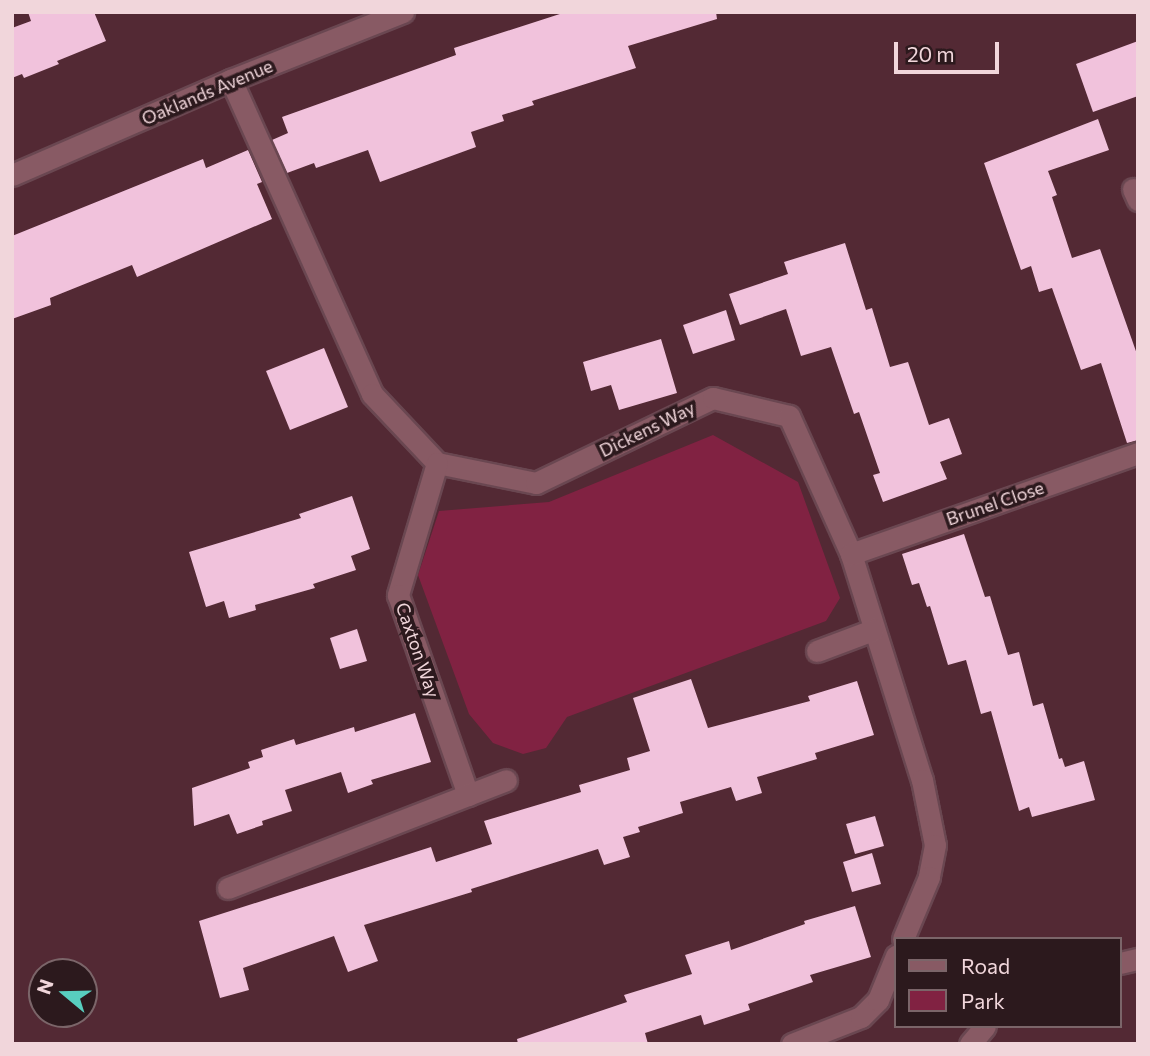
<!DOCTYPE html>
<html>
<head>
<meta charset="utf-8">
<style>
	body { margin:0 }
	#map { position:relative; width:1150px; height:1056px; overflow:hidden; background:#532934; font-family:Commissioner,sans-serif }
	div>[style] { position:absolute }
	.green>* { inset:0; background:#812242 }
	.building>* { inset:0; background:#f1c2dc }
	.roads { filter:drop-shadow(2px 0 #6a4751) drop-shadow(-2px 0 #6a4751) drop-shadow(0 2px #6a4751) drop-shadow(0 -2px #6a4751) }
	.minor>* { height:21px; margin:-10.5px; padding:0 10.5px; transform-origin:10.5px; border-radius:10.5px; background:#885a64 }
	span { translate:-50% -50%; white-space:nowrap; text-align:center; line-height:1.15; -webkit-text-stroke:7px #2c191d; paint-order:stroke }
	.street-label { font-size:18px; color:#f1d6db }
	.frame { position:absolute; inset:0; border:14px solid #f1d6db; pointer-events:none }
	.legend { position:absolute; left:894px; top:937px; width:228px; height:91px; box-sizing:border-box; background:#2c191d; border:2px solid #7b6569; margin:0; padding:9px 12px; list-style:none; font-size:21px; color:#f1d6db }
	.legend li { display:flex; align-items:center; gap:14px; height:35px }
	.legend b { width:35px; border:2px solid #7b6569 }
	.north { position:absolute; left:28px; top:958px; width:70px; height:70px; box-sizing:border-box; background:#2c191d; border:2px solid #7b6569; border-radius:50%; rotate:289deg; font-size:19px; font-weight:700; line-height:28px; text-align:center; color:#f1d6db }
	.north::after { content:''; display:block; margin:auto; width:24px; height:32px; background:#58cebf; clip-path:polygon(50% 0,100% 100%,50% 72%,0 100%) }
	.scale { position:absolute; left:894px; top:42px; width:105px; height:32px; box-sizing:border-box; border:4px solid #f1d6db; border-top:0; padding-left:9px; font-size:21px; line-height:24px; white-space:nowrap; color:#f1d6db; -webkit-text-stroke:5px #2c191d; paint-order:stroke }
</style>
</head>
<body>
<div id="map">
	<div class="green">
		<div style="clip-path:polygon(713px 435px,798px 482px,840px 598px,826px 621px,567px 717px,546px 748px,523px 754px,493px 743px,469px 714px,418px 575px,439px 511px,549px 502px)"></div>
	</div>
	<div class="building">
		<div style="clip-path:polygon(28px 12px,94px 12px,106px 41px,57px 61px,59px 64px,24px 78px,22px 74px,12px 78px,12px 28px,31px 21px)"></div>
		<div style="clip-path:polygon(566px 12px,716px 12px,717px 19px,628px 46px,636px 68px,532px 101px,534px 105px,502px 115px,504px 121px,471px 132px,476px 147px,380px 182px,368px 150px,316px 168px,314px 163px,287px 173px,272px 140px,288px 133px,282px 117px,456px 55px,454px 48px)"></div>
		<div style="clip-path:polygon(1138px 41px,1138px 96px,1093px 112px,1076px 64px)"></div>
		<div style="clip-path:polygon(1098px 119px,1109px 150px,1048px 171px,1057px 195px,1052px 197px,1072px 258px,1100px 249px,1138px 357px,1138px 440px,1127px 443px,1101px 363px,1081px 370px,1052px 288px,1039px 292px,1031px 266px,1021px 270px,984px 163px)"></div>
		<div style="clip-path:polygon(248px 150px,262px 182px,257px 184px,272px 219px,137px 277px,132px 265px,50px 298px,51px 305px,12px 319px,12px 236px,203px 159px,206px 168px)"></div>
		<div style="clip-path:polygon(845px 243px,866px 310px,872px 308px,890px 367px,908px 362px,929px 425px,949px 418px,962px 454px,940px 462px,947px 479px,883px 502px,873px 475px,880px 473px,859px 412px,854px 414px,831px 347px,801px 356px,786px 309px,740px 325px,729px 294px,788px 274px,784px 262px)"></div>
		<div style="clip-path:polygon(726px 310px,735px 340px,693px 354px,683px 325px)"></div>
		<div style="clip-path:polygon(661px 339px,677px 393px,619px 410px,611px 385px,591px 391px,583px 362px)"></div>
		<div style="clip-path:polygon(324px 348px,348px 407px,290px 430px,266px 371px)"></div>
		<div style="clip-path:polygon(352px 496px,370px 549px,351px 556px,356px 570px,313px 584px,315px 588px,255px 605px,256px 610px,229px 618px,224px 601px,206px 607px,189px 552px,301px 518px,299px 514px)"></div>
		<div style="clip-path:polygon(964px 534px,985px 597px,990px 596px,1008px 655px,1019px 652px,1033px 706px,1043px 703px,1059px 759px,1062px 758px,1065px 767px,1084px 761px,1095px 800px,1032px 817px,1029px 807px,1019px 811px,991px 711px,981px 714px,966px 660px,948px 665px,930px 606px,927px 607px,919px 583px,912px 585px,902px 554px)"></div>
		<div style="clip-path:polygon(357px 629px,367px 661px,340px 669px,330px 638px)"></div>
		<div style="clip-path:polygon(691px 679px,708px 728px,810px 701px,808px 696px,857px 681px,874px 735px,815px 753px,817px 759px,757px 777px,762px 793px,736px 801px,731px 787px,680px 802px,683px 813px,638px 827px,640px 832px,623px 837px,630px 857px,604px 865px,598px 849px,471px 889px,472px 892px,364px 925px,378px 961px,348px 972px,334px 936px,243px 968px,249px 990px,220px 998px,199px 921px,431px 847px,436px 862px,492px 844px,484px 821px,581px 792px,579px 785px,630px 770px,627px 758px,650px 751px,633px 698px)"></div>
		<div style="clip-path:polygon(415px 713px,431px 762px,371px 780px,373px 784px,348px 793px,341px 772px,285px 790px,292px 811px,262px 821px,263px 825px,237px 834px,229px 814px,194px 826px,192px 788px,250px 768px,248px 762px,263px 757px,261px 750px,294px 739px,296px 745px,354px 727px,355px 732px)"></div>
		<div style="clip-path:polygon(875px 816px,884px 846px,855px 854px,846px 824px)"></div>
		<div style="clip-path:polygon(872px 853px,881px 884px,852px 892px,843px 862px)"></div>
		<div style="clip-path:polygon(855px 906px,871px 957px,810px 975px,813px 982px,748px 1004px,750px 1010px,704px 1025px,701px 1015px,645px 1033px,648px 1044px,518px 1044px,517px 1039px,627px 1002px,624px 995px,692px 974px,685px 955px,729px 941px,731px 950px,805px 924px,804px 921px)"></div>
	</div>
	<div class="roads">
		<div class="minor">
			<div style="left:231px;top:80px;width:344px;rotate:65.8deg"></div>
			<div style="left:372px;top:394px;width:95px;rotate:46.7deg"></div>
			<div style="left:437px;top:463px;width:101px;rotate:11.4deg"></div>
			<div style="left:536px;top:483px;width:196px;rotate:-25.7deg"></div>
			<div style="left:713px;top:398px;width:78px;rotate:13.3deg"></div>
			<div style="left:789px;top:416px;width:151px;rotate:65.8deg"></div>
			<div style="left:851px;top:554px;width:237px;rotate:72.6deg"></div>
			<div style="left:922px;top:780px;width:66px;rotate:78.7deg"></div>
			<div style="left:935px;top:845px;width:33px;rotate:101deg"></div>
			<div style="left:929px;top:877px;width:67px;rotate:112.8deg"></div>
			<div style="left:12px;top:175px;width:239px;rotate:-23.5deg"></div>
			<div style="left:231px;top:80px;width:185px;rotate:-21.6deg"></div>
			<div style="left:1133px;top:189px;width:12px;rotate:66deg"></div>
			<div style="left:437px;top:463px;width:138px;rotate:106.5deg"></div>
			<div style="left:398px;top:595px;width:212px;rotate:70.7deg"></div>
			<div style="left:851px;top:554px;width:304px;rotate:-19.4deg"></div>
			<div style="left:817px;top:651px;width:60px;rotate:-20.6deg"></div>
			<div style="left:228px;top:888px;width:298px;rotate:-21.2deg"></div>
			<div style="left:1120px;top:963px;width:18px;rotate:-13deg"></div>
			<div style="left:792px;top:1044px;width:74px;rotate:-21.4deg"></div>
			<div style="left:861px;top:1017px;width:24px;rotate:-45deg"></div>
			<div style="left:878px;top:1000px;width:48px;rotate:-67.8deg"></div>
			<div style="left:970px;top:1044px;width:23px;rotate:-50deg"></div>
		</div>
	</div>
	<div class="street-label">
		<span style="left:207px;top:92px;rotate:-23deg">Oaklands Avenue</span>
		<span style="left:647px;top:429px;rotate:-26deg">Dickens Way</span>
		<span style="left:995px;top:503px;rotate:-19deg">Brunel Close</span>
		<span style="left:418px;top:650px;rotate:71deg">Caxton Way</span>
	</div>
	<div class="frame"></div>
	<ul class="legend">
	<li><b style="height:9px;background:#885a64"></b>Road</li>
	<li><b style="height:19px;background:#812242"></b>Park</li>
	</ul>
	<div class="north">N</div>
	<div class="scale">20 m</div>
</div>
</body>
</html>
